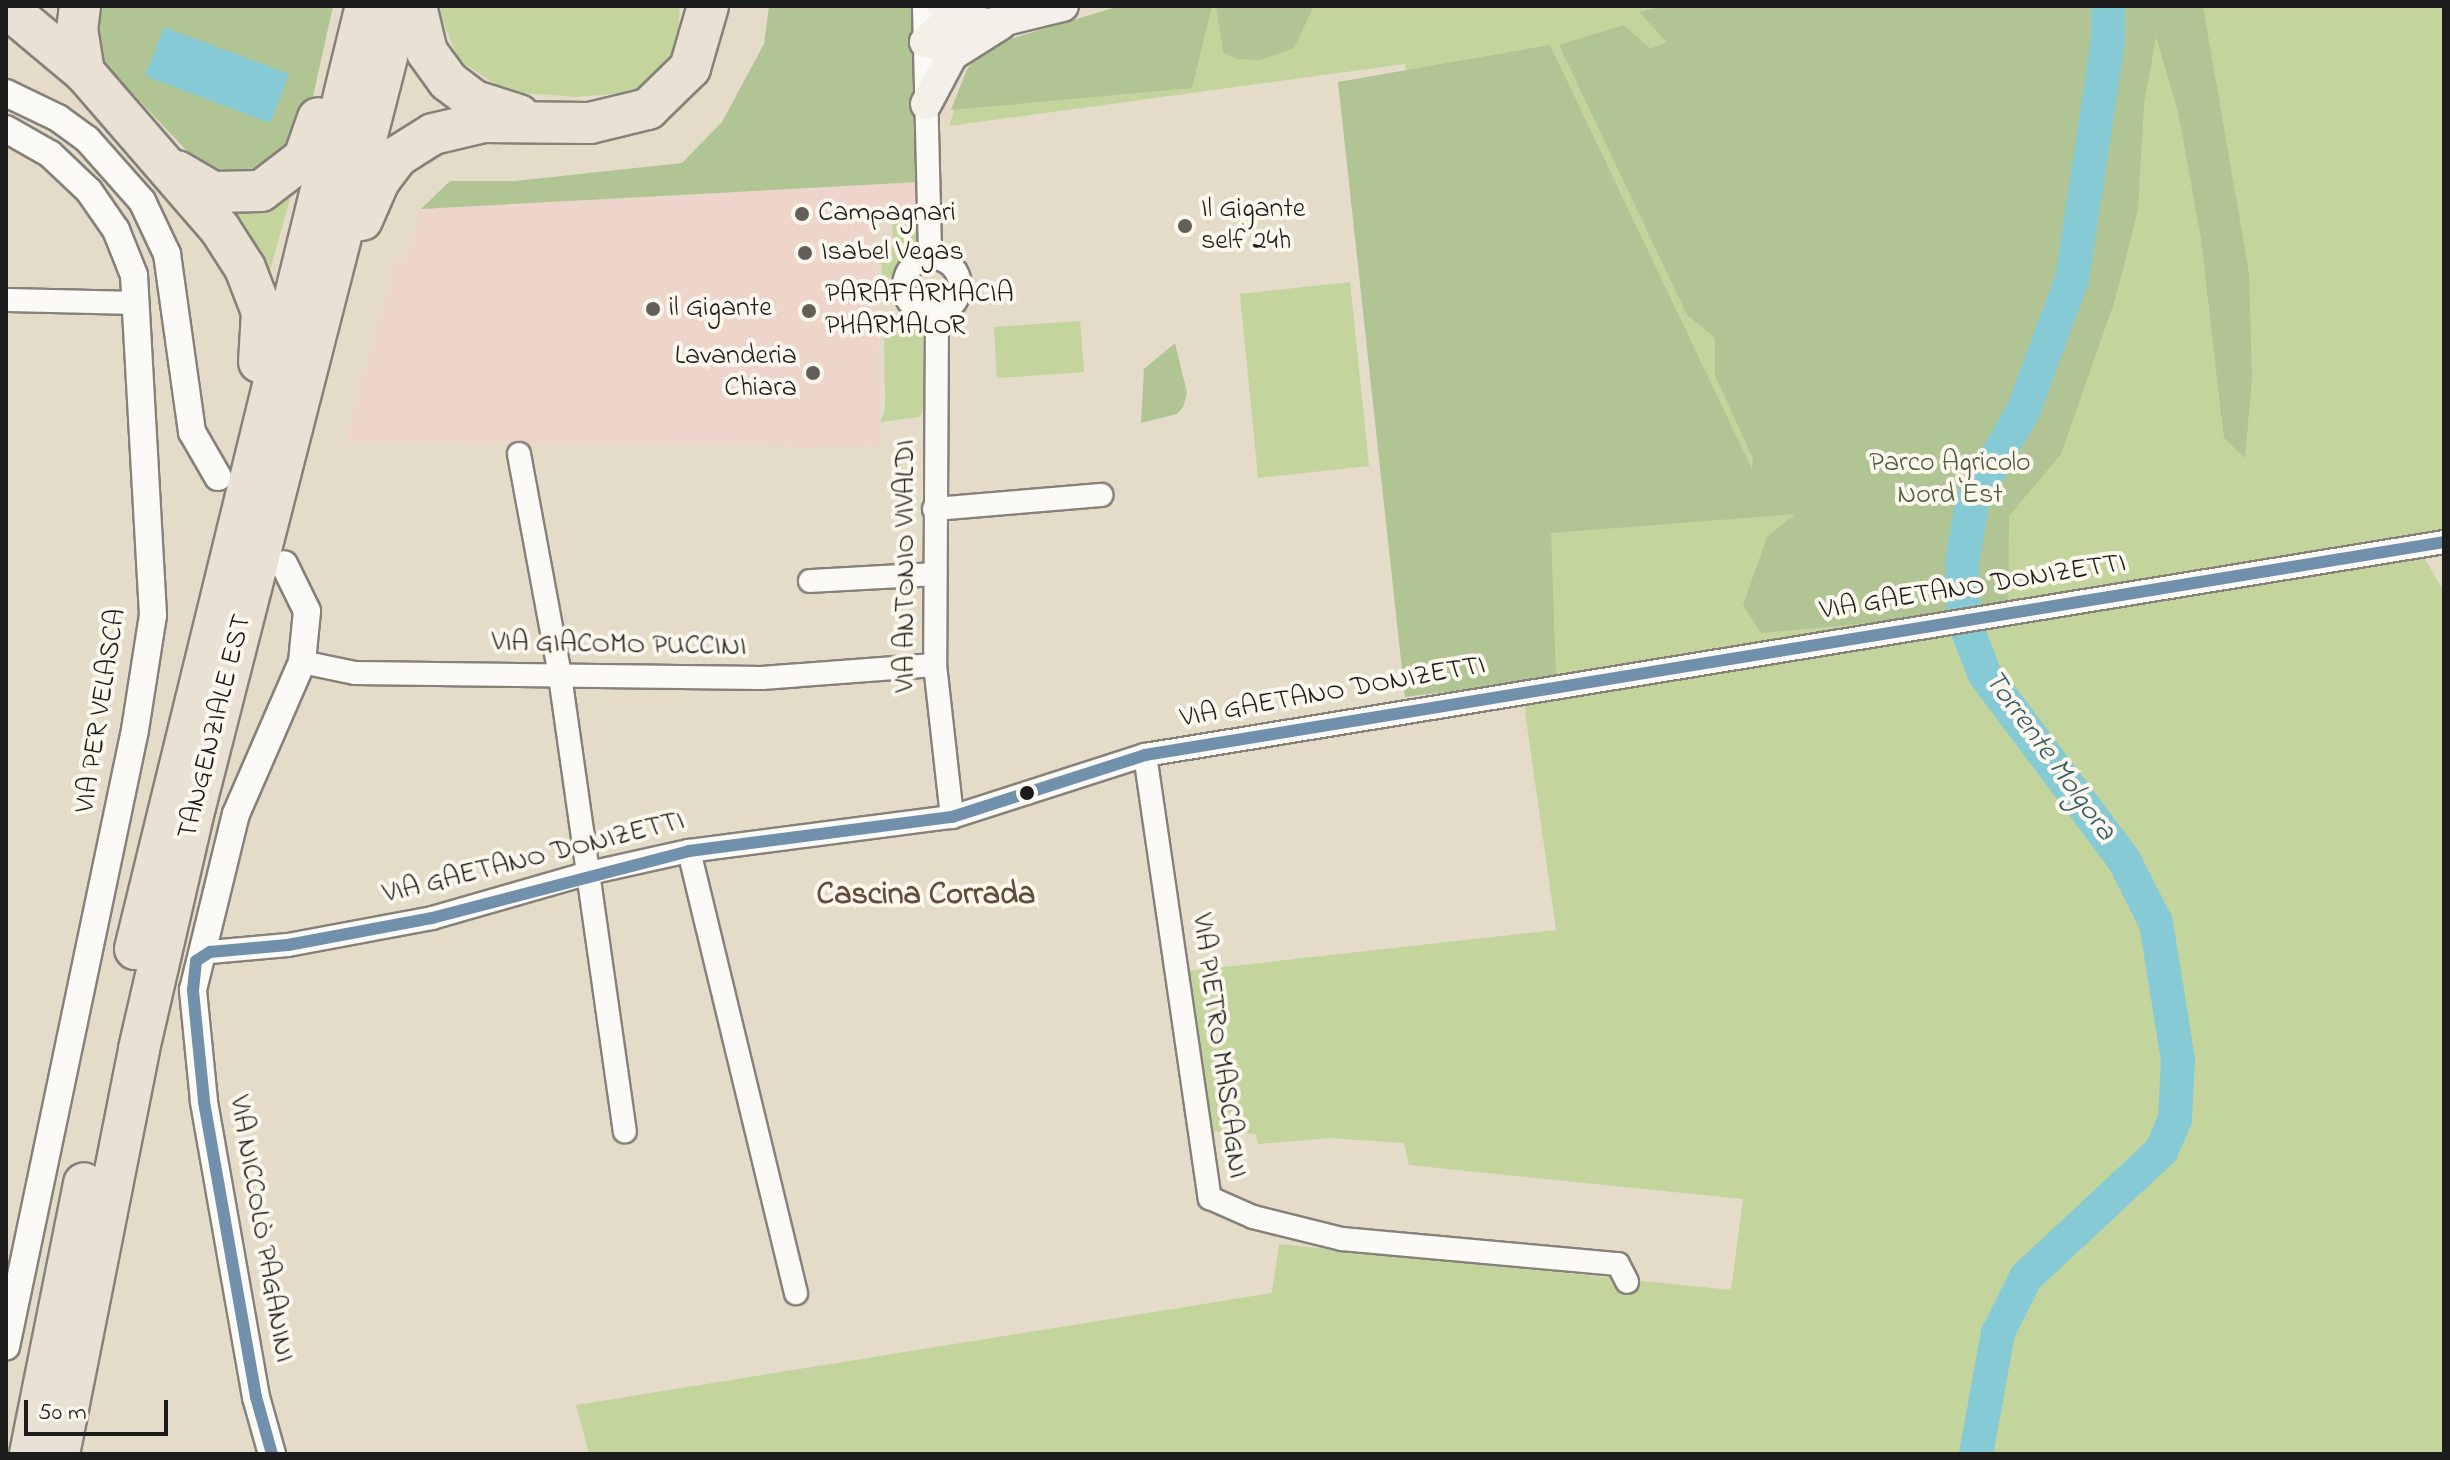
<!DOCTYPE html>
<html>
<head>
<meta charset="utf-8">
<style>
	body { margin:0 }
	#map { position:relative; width:2450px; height:1460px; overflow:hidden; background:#e4dbc9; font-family:"Indie Flower",sans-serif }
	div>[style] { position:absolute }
	.built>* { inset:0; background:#eed5cb }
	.green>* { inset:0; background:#c3d49d }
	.forest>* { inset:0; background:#b0c494 }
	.water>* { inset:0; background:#86cad6 }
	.river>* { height:34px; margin:-17px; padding:0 17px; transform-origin:17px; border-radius:17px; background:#86cad6 }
	.roads { filter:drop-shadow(2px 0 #868179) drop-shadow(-2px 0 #868179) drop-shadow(0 2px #868179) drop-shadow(0 -2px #868179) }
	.minor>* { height:22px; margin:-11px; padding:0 11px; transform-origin:11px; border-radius:11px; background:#fbfaf7 }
	.minor>.ring { margin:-11px; padding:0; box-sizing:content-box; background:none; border:22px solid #fbfaf7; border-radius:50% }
	.tertiary>* { height:26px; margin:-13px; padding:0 13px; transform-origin:13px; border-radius:13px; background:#fbfaf7 }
	.secondary>* { height:30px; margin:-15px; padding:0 15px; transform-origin:15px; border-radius:15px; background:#f4f0e9 }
	.motorway>* { height:40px; margin:-20px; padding:0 20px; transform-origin:20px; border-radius:20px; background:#eae1d5 }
	.bus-1>* { height:12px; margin:-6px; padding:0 6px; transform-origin:6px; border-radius:6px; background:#7190ac }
	.dots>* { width:22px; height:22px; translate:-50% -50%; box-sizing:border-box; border:4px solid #fbf7ec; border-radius:50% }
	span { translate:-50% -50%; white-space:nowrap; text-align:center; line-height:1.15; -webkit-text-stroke:8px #fbf7ec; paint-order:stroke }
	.poi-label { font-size:28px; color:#1c1c1c }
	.left { translate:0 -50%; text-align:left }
	.right { translate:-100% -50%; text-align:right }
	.park-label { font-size:28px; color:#4d5a3d }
	.street-label { font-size:28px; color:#1c1c1c }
	.water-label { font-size:30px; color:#365e69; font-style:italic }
	.quarter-label { font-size:32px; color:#624c3a; font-weight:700 }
	.frame { position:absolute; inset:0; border:8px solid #1c1c1c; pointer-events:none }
	.scale { position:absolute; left:24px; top:1400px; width:144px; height:36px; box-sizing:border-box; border:4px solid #1c1c1c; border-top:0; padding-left:10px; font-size:24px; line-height:28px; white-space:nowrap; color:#1c1c1c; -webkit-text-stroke:6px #fbf7ec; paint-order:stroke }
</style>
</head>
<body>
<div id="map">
	<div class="built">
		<div style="clip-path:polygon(919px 182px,920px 207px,884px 208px,873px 218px,880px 447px,346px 442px,394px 263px,409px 256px,421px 209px)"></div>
	</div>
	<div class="green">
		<div style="clip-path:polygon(436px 6px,680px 6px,676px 56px,635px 92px,577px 97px,507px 92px,459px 60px)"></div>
		<div style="clip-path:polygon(1120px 6px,2444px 6px,2444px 543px,2418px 548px,2444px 591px,2444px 1454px,589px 1454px,576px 1405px,1272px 1293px,1279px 1244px,1731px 1290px,1743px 1199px,1409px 1165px,1404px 1143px,1329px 1138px,1258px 1144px,1256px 1134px,1203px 1131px,1179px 972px,1556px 930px,1520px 677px,1455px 686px,1405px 64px,949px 126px,970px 63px,994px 44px)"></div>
		<div style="clip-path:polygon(286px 193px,290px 199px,267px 281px,225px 212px)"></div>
		<div style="clip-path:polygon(920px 207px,919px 254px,894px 278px,882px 277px,882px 265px,875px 262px,893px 246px,892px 208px)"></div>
		<div style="clip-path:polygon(1350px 282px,1369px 466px,1258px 478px,1240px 294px)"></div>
		<div style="clip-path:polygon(895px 313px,923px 333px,923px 411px,919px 417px,880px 422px,885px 409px,884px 334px,877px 333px,877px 314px)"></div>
		<div style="clip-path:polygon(1080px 321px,1084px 372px,997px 378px,994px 327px)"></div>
	</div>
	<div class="forest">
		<div style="clip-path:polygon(92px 6px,333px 6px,304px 137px,267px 178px,205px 170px,103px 62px,94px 39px)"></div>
		<div style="clip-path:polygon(769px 6px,912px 6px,919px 182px,421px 209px,450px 181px,515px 181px,682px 163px,722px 122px,764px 44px)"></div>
		<div style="clip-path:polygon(1120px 6px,1212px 6px,1192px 88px,951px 110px,967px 69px,994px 44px)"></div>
		<div style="clip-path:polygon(1216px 6px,1314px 6px,1294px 48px,1260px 60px,1236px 59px,1223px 52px)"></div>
		<div style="clip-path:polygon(1666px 6px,2203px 6px,2249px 273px,2252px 378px,2245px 458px,2224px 438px,2201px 239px,2178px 111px,2156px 37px,2144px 104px,2138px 210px,2115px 300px,2061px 454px,2009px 516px,2008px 610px,1761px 633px,1743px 605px,1767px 537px,1795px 514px,1551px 533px,1556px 678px,1405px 697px,1338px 82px,1550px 45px,1752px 469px,1753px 459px,1715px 375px,1715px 338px,1687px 315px,1559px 45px,1624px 25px,1650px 49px,1667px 42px,1639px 12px)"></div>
		<div style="clip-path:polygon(1175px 343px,1187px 393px,1183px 407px,1177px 414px,1141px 423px,1144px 369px)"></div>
	</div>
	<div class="water">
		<div style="clip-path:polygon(164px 27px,289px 74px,270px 123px,145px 76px)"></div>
	</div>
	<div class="river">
		<div style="left:1976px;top:1454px;width:123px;rotate:-79.7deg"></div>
		<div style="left:1998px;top:1333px;width:63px;rotate:-63.4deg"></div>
		<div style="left:2026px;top:1277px;width:185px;rotate:-43deg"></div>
		<div style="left:2161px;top:1151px;width:35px;rotate:-66deg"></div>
		<div style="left:2175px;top:1119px;width:59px;rotate:-87.1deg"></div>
		<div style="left:2178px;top:1060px;width:139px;rotate:-99.1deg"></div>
		<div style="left:2156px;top:923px;width:71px;rotate:-116.9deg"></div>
		<div style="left:2124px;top:860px;width:231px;rotate:-126.9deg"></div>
		<div style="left:1985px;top:675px;width:58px;rotate:-111.3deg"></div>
		<div style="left:1964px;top:621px;width:59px;rotate:-91.9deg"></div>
		<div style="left:1962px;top:562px;width:64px;rotate:-80.1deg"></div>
		<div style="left:1973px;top:499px;width:101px;rotate:-60.4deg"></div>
		<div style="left:2023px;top:411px;width:141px;rotate:-69.6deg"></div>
		<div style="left:2072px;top:279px;width:241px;rotate:-81.4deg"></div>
		<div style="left:2108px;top:41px;width:35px;rotate:-90deg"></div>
	</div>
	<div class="roads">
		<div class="minor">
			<div style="left:924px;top:6px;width:252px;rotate:88.6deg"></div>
			<div class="ring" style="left:904px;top:258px;width:34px;height:34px"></div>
			<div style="left:6px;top:300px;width:130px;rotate:1.3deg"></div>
			<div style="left:937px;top:313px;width:352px;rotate:90.3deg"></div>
			<div style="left:935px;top:665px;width:153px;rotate:83.6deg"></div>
			<div style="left:519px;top:454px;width:226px;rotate:79.5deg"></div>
			<div style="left:560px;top:676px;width:460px;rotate:81.9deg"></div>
			<div style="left:934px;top:509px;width:168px;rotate:-4.8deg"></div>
			<div style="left:810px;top:581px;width:125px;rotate:-3.2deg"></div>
			<div style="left:302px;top:662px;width:54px;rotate:11.7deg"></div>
			<div style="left:355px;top:673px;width:407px;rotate:0.7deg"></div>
			<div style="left:762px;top:678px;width:173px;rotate:-4.3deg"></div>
			<div style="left:1145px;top:755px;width:448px;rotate:81.7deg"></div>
			<div style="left:1210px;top:1198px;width:47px;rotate:23.8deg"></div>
			<div style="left:1253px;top:1217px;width:92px;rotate:13.9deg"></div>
			<div style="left:1342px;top:1239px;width:277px;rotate:5.2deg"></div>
			<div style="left:1618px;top:1264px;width:20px;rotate:63deg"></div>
			<div style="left:689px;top:851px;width:455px;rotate:76.4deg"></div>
			<div style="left:210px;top:952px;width:78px;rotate:-5.1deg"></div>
			<div style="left:288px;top:945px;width:147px;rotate:-10.6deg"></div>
			<div style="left:432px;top:918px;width:159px;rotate:-16deg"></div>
			<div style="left:585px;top:874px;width:107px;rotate:-12.5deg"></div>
			<div style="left:689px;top:851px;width:265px;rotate:-7.4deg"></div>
			<div style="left:952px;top:817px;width:203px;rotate:-17.8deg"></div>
			<div style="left:1145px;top:755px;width:1316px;rotate:-9.31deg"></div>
		</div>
		<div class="tertiary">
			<div style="left:6px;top:93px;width:58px;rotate:25.7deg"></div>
			<div style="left:58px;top:118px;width:36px;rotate:36deg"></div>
			<div style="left:87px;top:139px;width:83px;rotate:48.4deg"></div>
			<div style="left:142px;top:201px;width:59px;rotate:64.7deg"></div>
			<div style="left:167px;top:254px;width:180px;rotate:82deg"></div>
			<div style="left:192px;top:432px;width:52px;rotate:60deg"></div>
			<div style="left:6px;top:129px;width:51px;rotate:29.6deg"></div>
			<div style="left:50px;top:154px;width:54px;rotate:43.5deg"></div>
			<div style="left:89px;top:191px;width:47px;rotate:55.3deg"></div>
			<div style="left:116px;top:230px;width:48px;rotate:68.2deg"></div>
			<div style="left:134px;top:275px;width:341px;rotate:86.8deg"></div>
			<div style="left:153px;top:615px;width:116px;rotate:98.9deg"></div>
			<div style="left:135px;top:730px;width:630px;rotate:101.81deg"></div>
			<div style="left:272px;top:1454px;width:59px;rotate:-105.7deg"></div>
			<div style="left:256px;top:1397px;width:301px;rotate:-100deg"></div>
			<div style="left:204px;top:1101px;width:112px;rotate:-95.7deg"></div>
			<div style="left:193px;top:990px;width:181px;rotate:-76.3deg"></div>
			<div style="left:236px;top:814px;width:166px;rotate:-66.5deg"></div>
			<div style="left:302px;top:662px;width:51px;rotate:-84.4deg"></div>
			<div style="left:307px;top:611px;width:52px;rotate:-116.1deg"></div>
		</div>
		<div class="secondary">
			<div style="left:942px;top:6px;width:22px;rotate:36deg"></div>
			<div style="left:960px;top:19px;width:29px;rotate:10deg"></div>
			<div style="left:989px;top:24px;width:76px;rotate:-13.7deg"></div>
			<div style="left:960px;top:47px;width:35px;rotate:-172deg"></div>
			<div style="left:925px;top:42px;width:21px;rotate:-43deg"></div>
			<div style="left:940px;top:28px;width:31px;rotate:-11deg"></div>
			<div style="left:926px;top:104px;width:55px;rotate:-62deg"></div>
			<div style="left:952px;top:55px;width:58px;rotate:-32.3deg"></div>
		</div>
		<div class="motorway">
			<div style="left:80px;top:6px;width:23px;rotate:97deg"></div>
			<div style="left:77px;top:29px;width:44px;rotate:80.8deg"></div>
			<div style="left:416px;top:6px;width:47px;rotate:76.6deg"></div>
			<div style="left:427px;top:52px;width:36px;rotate:54deg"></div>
			<div style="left:448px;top:81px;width:34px;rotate:37deg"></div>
			<div style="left:475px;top:101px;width:46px;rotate:17.7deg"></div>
			<div style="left:6px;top:7px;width:102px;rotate:39.8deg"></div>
			<div style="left:84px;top:72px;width:208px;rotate:49.1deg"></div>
			<div style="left:220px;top:229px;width:46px;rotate:57.3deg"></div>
			<div style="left:245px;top:268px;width:47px;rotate:68.9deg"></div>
			<div style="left:262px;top:312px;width:50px;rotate:93.4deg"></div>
			<div style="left:177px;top:171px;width:42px;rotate:30.3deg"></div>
			<div style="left:213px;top:192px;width:48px;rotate:-1.2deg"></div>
			<div style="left:261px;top:191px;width:54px;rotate:-37.5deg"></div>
			<div style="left:304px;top:158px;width:42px;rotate:-70.7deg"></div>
			<div style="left:362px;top:220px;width:43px;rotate:-66.4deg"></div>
			<div style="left:379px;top:181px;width:31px;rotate:-53deg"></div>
			<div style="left:398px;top:156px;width:41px;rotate:-32.2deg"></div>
			<div style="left:433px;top:134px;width:52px;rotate:-13.2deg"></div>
			<div style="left:484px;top:122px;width:106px;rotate:0.5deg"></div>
			<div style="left:590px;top:123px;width:60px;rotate:-13.6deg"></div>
			<div style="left:648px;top:109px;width:59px;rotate:-44.3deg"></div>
			<div style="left:690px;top:68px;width:65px;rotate:-73.8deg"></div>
			<div style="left:135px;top:949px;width:971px;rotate:-76.24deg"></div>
			<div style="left:30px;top:1454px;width:276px;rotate:-78.7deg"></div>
			<div style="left:59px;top:1454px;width:413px;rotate:-78.8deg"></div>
			<div style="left:139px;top:1049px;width:248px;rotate:-77deg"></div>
			<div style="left:195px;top:807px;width:827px;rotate:-75.64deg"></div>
		</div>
	</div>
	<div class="bus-1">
		<div style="left:272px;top:1454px;width:59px;rotate:-105.7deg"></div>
		<div style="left:256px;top:1397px;width:301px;rotate:-100deg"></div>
		<div style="left:204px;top:1101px;width:112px;rotate:-95.7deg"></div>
		<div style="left:193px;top:990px;width:29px;rotate:-84deg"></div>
		<div style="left:196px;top:961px;width:17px;rotate:-33deg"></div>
		<div style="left:210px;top:952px;width:78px;rotate:-5.1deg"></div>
		<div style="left:288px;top:945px;width:147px;rotate:-10.6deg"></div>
		<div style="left:432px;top:918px;width:266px;rotate:-14.6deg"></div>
		<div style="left:689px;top:851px;width:265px;rotate:-7.4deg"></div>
		<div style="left:952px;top:817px;width:203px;rotate:-17.8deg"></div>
		<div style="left:1145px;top:755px;width:1316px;rotate:-9.31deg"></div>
	</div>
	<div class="dots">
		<div style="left:802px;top:214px;background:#625f59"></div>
		<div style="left:1185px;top:226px;background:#625f59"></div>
		<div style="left:805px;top:253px;background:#625f59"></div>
		<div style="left:653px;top:309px;background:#625f59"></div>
		<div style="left:809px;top:311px;background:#625f59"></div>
		<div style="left:813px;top:373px;background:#625f59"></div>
		<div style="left:1027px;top:793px;background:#1c1c1c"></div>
	</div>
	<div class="poi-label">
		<span class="left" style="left:1201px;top:226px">Il Gigante<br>self 24h</span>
		<span class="left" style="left:818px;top:214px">Campagnari</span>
		<span class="left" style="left:821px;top:253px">Isabel Vegas</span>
		<span class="left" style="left:825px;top:311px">PARAFARMACIA<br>PHARMALOR</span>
		<span class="left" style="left:669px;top:309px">il Gigante</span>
		<span class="right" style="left:797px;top:373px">Lavanderia<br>Chiara</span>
	</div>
	<div class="park-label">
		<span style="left:1950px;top:480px">Parco Agricolo<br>Nord Est</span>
	</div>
	<div class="street-label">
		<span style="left:907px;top:566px;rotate:-90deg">VIA ANTONIO VIVALDI</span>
		<span style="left:1973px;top:588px;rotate:-9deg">VIA GAETANO DONIZETTI</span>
		<span style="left:619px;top:646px;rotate:1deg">VIA GIACOMO PUCCINI</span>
		<span style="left:1333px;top:693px;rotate:-10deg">VIA GAETANO DONIZETTI</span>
		<span style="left:102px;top:711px;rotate:-81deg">VIA PER VELASCA</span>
		<span style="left:216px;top:727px;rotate:-76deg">TANGENZIALE EST</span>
		<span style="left:534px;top:859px;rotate:-14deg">VIA GAETANO DONIZETTI</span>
		<span style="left:1218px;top:1046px;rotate:82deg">VIA PIETRO MASCAGNI</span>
		<span style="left:260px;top:1229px;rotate:80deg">VIA NICCOLÒ PAGANINI</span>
	</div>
	<div class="water-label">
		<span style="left:2049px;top:756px;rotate:54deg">Torrente Molgora</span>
	</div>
	<div class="quarter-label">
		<span style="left:926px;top:896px">Cascina Corrada</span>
	</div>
	<div class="frame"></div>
	<div class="scale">50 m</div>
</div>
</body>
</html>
